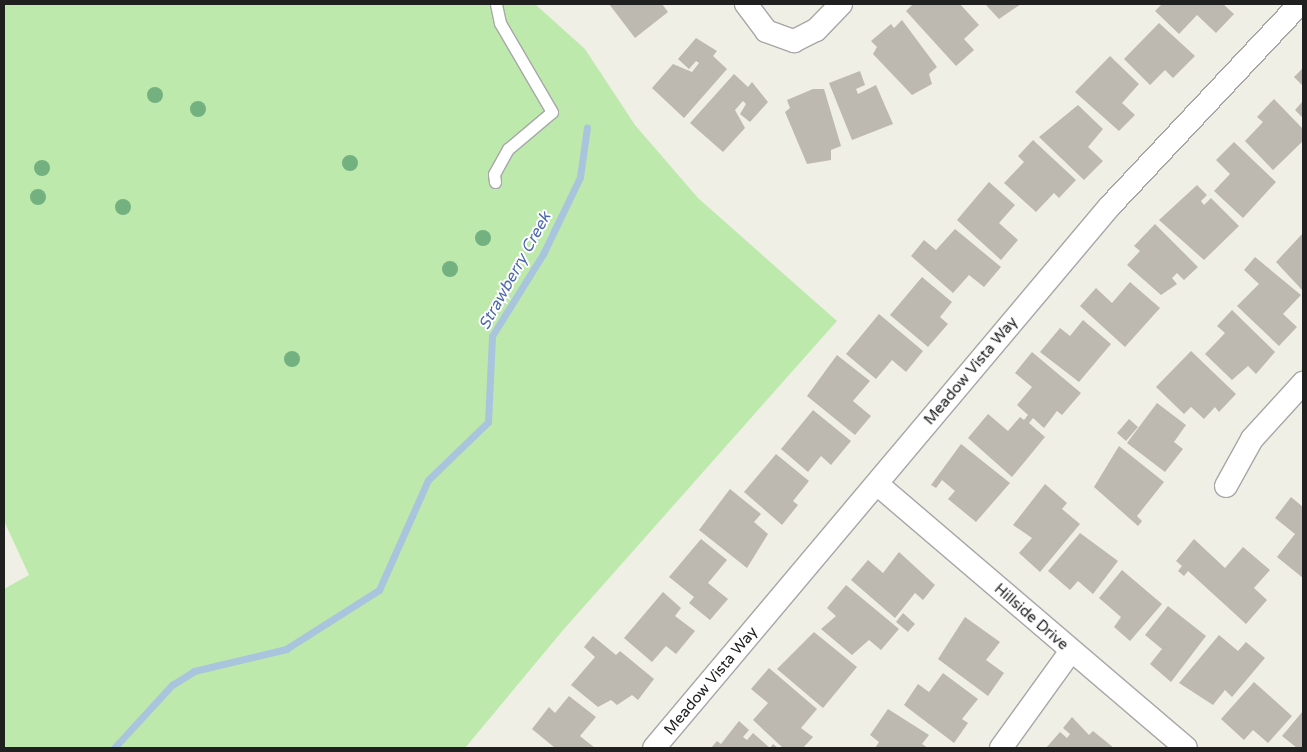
<!DOCTYPE html>
<html>
<head>
<meta charset="utf-8">
<style>
	body { margin:0 }
	#map { position:relative; width:1307px; height:752px; overflow:hidden; background:#f0efe6; font-family:"Varela Round",sans-serif }
	div>[style] { position:absolute }
	.grass>* { inset:0; background:#bee9ad }
	.stream>* { height:7px; margin:-3.5px; padding:0 3.5px; transform-origin:3.5px; border-radius:3.5px; background:#a8c5dd }
	.building>* { inset:0; background:#bdb8b0 }
	.roads { filter:drop-shadow(1px 0 #a7a7a7) drop-shadow(-1px 0 #a7a7a7) drop-shadow(0 1px #a7a7a7) drop-shadow(0 -1px #a7a7a7) }
	.service>* { height:11px; margin:-5.5px; padding:0 5.5px; transform-origin:5.5px; border-radius:5.5px; background:#fff }
	.minor>* { height:22px; margin:-11px; padding:0 11px; transform-origin:11px; border-radius:11px; background:#fff }
	.trees>* { width:16px; height:16px; margin:-8px; border-radius:50%; background:#74b181 }
	span { translate:-50% -50%; white-space:nowrap; text-align:center; line-height:1.15; -webkit-text-stroke:4px #fff; paint-order:stroke }
	.street-label { font-size:15px; color:#202020 }
	.water-label { font-size:16px; color:#4d69ae; font-style:italic }
	.frame { position:absolute; inset:0; border:5px solid #202020; pointer-events:none }
</style>
</head>
<body>
<div id="map">
	<div class="grass">
		<div style="clip-path:polygon(4px 4px,535px 4px,585px 49px,635px 125px,698px 198px,837px 321px,564px 629px,465px 748px,4px 748px,4px 589px,29px 575px,4px 521px)"></div>
	</div>
	<div class="stream">
		<div style="left:114px;top:748px;width:86px;rotate:-47.4deg"></div>
		<div style="left:172px;top:685px;width:26px;rotate:-32deg"></div>
		<div style="left:194px;top:671px;width:95px;rotate:-13.4deg"></div>
		<div style="left:286px;top:649px;width:110px;rotate:-32.4deg"></div>
		<div style="left:379px;top:590px;width:120px;rotate:-66deg"></div>
		<div style="left:428px;top:480px;width:83px;rotate:-44deg"></div>
		<div style="left:488px;top:422px;width:86px;rotate:-87.3deg"></div>
		<div style="left:492px;top:336px;width:97px;rotate:-58.1deg"></div>
		<div style="left:543px;top:254px;width:85px;rotate:-64.3deg"></div>
		<div style="left:580px;top:177px;width:50px;rotate:-82deg"></div>
	</div>
	<div class="building">
		<div style="clip-path:polygon(609px 4px,662px 4px,668px 12px,635px 38px)"></div>
		<div style="clip-path:polygon(913px 4px,960px 4px,979px 25px,964px 39px,974px 50px,956px 66px,906px 11px)"></div>
		<div style="clip-path:polygon(985px 4px,1021px 4px,999px 19px)"></div>
		<div style="clip-path:polygon(1162px 4px,1223px 4px,1234px 14px,1216px 33px,1197px 15px,1179px 34px,1155px 11px)"></div>
		<div style="clip-path:polygon(902px 20px,937px 67px,929px 74px,932px 84px,912px 95px,873px 54px,877px 47px,871px 41px,891px 24px,894px 28px)"></div>
		<div style="clip-path:polygon(1159px 23px,1195px 56px,1173px 78px,1165px 70px,1150px 85px,1124px 59px)"></div>
		<div style="clip-path:polygon(696px 38px,717px 51px,713px 56px,727px 69px,684px 118px,652px 88px,673px 64px,692px 72px,699px 63px,696px 61px,689px 69px,678px 59px)"></div>
		<div style="clip-path:polygon(1110px 56px,1139px 84px,1122px 103px,1135px 115px,1119px 131px,1075px 92px)"></div>
		<div style="clip-path:polygon(1303px 68px,1303px 86px,1294px 77px)"></div>
		<div style="clip-path:polygon(860px 71px,865px 85px,856px 89px,858px 94px,876px 85px,893px 124px,852px 140px,829px 83px)"></div>
		<div style="clip-path:polygon(734px 74px,748px 87px,752px 82px,768px 102px,750px 122px,740px 114px,746px 104px,743px 101px,735px 110px,745px 128px,723px 152px,690px 123px)"></div>
		<div style="clip-path:polygon(813px 89px,824px 89px,841px 146px,831px 150px,831px 160px,807px 164px,785px 112px,790px 108px,787px 100px)"></div>
		<div style="clip-path:polygon(1274px 99px,1303px 129px,1303px 141px,1273px 170px,1245px 141px,1263px 122px,1257px 117px)"></div>
		<div style="clip-path:polygon(1303px 101px,1303px 118px,1295px 110px)"></div>
		<div style="clip-path:polygon(1078px 105px,1103px 129px,1088px 147px,1103px 161px,1084px 180px,1039px 137px)"></div>
		<div style="clip-path:polygon(1033px 140px,1076px 180px,1059px 198px,1054px 193px,1036px 212px,1004px 183px,1024px 162px,1018px 156px)"></div>
		<div style="clip-path:polygon(1234px 142px,1276px 182px,1243px 218px,1214px 191px,1230px 174px,1216px 160px)"></div>
		<div style="clip-path:polygon(989px 182px,1015px 205px,999px 223px,1018px 240px,1001px 260px,957px 220px)"></div>
		<div style="clip-path:polygon(1197px 185px,1207px 195px,1201px 201px,1204px 205px,1211px 198px,1239px 226px,1204px 260px,1159px 220px)"></div>
		<div style="clip-path:polygon(1155px 224px,1198px 267px,1184px 280px,1177px 273px,1172px 278px,1177px 284px,1161px 295px,1127px 265px,1140px 251px,1134px 246px)"></div>
		<div style="clip-path:polygon(955px 229px,1001px 267px,984px 287px,969px 275px,953px 293px,911px 256px,924px 240px,936px 250px)"></div>
		<div style="clip-path:polygon(1303px 233px,1303px 291px,1276px 262px)"></div>
		<div style="clip-path:polygon(1255px 257px,1301px 295px,1283px 314px,1297px 327px,1279px 346px,1237px 306px,1259px 284px,1244px 270px)"></div>
		<div style="clip-path:polygon(922px 277px,952px 302px,940px 317px,948px 324px,928px 347px,890px 315px)"></div>
		<div style="clip-path:polygon(1130px 282px,1160px 308px,1125px 347px,1080px 306px,1096px 288px,1112px 303px)"></div>
		<div style="clip-path:polygon(1232px 310px,1275px 352px,1256px 374px,1248px 366px,1232px 380px,1205px 354px,1225px 333px,1217px 326px)"></div>
		<div style="clip-path:polygon(879px 314px,923px 351px,906px 372px,892px 360px,876px 379px,846px 354px)"></div>
		<div style="clip-path:polygon(1083px 320px,1111px 344px,1079px 382px,1040px 352px,1060px 328px,1070px 336px)"></div>
		<div style="clip-path:polygon(1191px 351px,1236px 394px,1219px 412px,1215px 407px,1204px 419px,1191px 407px,1184px 414px,1156px 387px)"></div>
		<div style="clip-path:polygon(1032px 352px,1081px 393px,1062px 415px,1057px 411px,1044px 428px,1033px 418px,1029px 423px,1045px 437px,1012px 477px,968px 438px,988px 414px,1008px 431px,1020px 417px,1024px 420px,1028px 415px,1017px 405px,1032px 387px,1015px 373px)"></div>
		<div style="clip-path:polygon(837px 355px,870px 381px,853px 401px,871px 416px,855px 435px,807px 396px)"></div>
		<div style="clip-path:polygon(1157px 403px,1186px 425px,1174px 442px,1183px 449px,1165px 472px,1127px 443px)"></div>
		<div style="clip-path:polygon(813px 410px,851px 441px,831px 465px,821px 456px,808px 472px,781px 449px)"></div>
		<div style="clip-path:polygon(1129px 419px,1138px 427px,1126px 441px,1117px 433px)"></div>
		<div style="clip-path:polygon(961px 444px,1010px 483px,976px 522px,948px 499px,955px 491px,942px 480px,936px 488px,931px 485px)"></div>
		<div style="clip-path:polygon(1119px 446px,1164px 482px,1137px 516px,1142px 521px,1138px 526px,1094px 487px)"></div>
		<div style="clip-path:polygon(776px 454px,809px 481px,793px 501px,798px 505px,782px 525px,744px 492px)"></div>
		<div style="clip-path:polygon(1045px 484px,1067px 503px,1062px 509px,1080px 524px,1040px 572px,1019px 553px,1032px 538px,1013px 525px)"></div>
		<div style="clip-path:polygon(730px 489px,761px 514px,754px 522px,768px 534px,747px 568px,699px 530px)"></div>
		<div style="clip-path:polygon(1291px 497px,1303px 507px,1303px 578px,1277px 557px,1295px 534px,1275px 518px)"></div>
		<div style="clip-path:polygon(1080px 533px,1118px 561px,1093px 594px,1078px 581px,1070px 590px,1048px 571px)"></div>
		<div style="clip-path:polygon(701px 539px,727px 560px,708px 583px,728px 599px,710px 620px,689px 603px,694px 597px,669px 577px)"></div>
		<div style="clip-path:polygon(1194px 539px,1225px 568px,1243px 547px,1270px 570px,1254px 588px,1267px 600px,1246px 624px,1188px 571px,1184px 576px,1178px 571px,1182px 566px,1176px 561px)"></div>
		<div style="clip-path:polygon(899px 552px,935px 585px,923px 600px,915px 593px,895px 618px,851px 580px,868px 560px,883px 573px)"></div>
		<div style="clip-path:polygon(1122px 570px,1162px 604px,1130px 641px,1114px 627px,1121px 617px,1099px 598px)"></div>
		<div style="clip-path:polygon(846px 585px,899px 629px,881px 650px,869px 640px,852px 655px,821px 629px,836px 616px,827px 608px)"></div>
		<div style="clip-path:polygon(663px 592px,681px 608px,675px 616px,695px 631px,676px 654px,666px 646px,652px 662px,624px 638px)"></div>
		<div style="clip-path:polygon(1168px 606px,1206px 636px,1171px 682px,1150px 664px,1162px 649px,1145px 635px)"></div>
		<div style="clip-path:polygon(903px 613px,915px 624px,908px 632px,896px 622px)"></div>
		<div style="clip-path:polygon(965px 617px,1000px 642px,986px 660px,1004px 673px,988px 696px,938px 659px)"></div>
		<div style="clip-path:polygon(814px 632px,857px 667px,823px 708px,777px 669px)"></div>
		<div style="clip-path:polygon(1219px 635px,1238px 651px,1246px 642px,1265px 658px,1232px 697px,1225px 690px,1213px 705px,1179px 683px)"></div>
		<div style="clip-path:polygon(593px 636px,616px 655px,620px 651px,654px 679px,638px 700px,632px 695px,617px 705px,611px 700px,598px 707px,571px 685px,595px 657px,584px 647px)"></div>
		<div style="clip-path:polygon(769px 668px,817px 709px,801px 728px,813px 737px,803px 748px,783px 748px,753px 720px,768px 703px,751px 689px)"></div>
		<div style="clip-path:polygon(943px 673px,978px 699px,962px 719px,968px 723px,954px 743px,904px 705px,918px 684px,929px 692px)"></div>
		<div style="clip-path:polygon(1254px 682px,1292px 716px,1268px 743px,1253px 730px,1244px 740px,1221px 719px)"></div>
		<div style="clip-path:polygon(569px 696px,596px 717px,580px 736px,595px 748px,555px 748px,532px 729px,549px 707px,555px 713px)"></div>
		<div style="clip-path:polygon(888px 709px,929px 735px,922px 744px,928px 748px,875px 748px,879px 742px,870px 735px)"></div>
		<div style="clip-path:polygon(1303px 711px,1303px 748px,1297px 748px,1282px 736px)"></div>
		<div style="clip-path:polygon(1072px 717px,1089px 735px,1093px 731px,1114px 748px,1046px 748px,1060px 732px,1067px 738px,1070px 734px,1063px 728px)"></div>
		<div style="clip-path:polygon(739px 721px,749px 730px,743px 737px,747px 740px,753px 733px,770px 748px,773px 744px,778px 748px,711px 748px,717px 741px,721px 744px)"></div>
	</div>
	<div class="roads">
		<div class="service">
			<div style="left:495px;top:182px;width:8px;rotate:-97deg"></div>
			<div style="left:494px;top:174px;width:29px;rotate:-61deg"></div>
			<div style="left:508px;top:149px;width:57px;rotate:-40.1deg"></div>
			<div style="left:552px;top:112px;width:103px;rotate:-120.3deg"></div>
			<div style="left:500px;top:23px;width:19px;rotate:-102deg"></div>
		</div>
		<div class="minor">
			<div style="left:746px;top:4px;width:34px;rotate:53deg"></div>
			<div style="left:766px;top:31px;width:30px;rotate:20deg"></div>
			<div style="left:794px;top:41px;width:25px;rotate:-27deg"></div>
			<div style="left:816px;top:30px;width:36px;rotate:-46deg"></div>
			<div style="left:877px;top:484px;width:406px;rotate:40.5deg"></div>
			<div style="left:1226px;top:486px;width:54px;rotate:-61deg"></div>
			<div style="left:1252px;top:439px;width:76px;rotate:-47.7deg"></div>
			<div style="left:654px;top:748px;width:708px;rotate:-49.93deg"></div>
			<div style="left:1110px;top:206px;width:277px;rotate:-46.8deg"></div>
			<div style="left:1001px;top:748px;width:120px;rotate:-54.2deg"></div>
		</div>
	</div>
	<div class="trees">
		<div style="left:155px;top:95px"></div>
		<div style="left:198px;top:109px"></div>
		<div style="left:350px;top:163px"></div>
		<div style="left:42px;top:168px"></div>
		<div style="left:38px;top:197px"></div>
		<div style="left:123px;top:207px"></div>
		<div style="left:483px;top:238px"></div>
		<div style="left:450px;top:269px"></div>
		<div style="left:292px;top:359px"></div>
	</div>
	<div class="street-label">
		<span style="left:971px;top:371px;rotate:-50deg">Meadow Vista Way</span>
		<span style="left:1031px;top:617px;rotate:41deg">Hillside Drive</span>
		<span style="left:711px;top:681px;rotate:-50deg">Meadow Vista Way</span>
	</div>
	<div class="water-label">
		<span style="left:515px;top:271px;rotate:-61deg">Strawberry Creek</span>
	</div>
	<div class="frame"></div>
</div>
</body>
</html>
